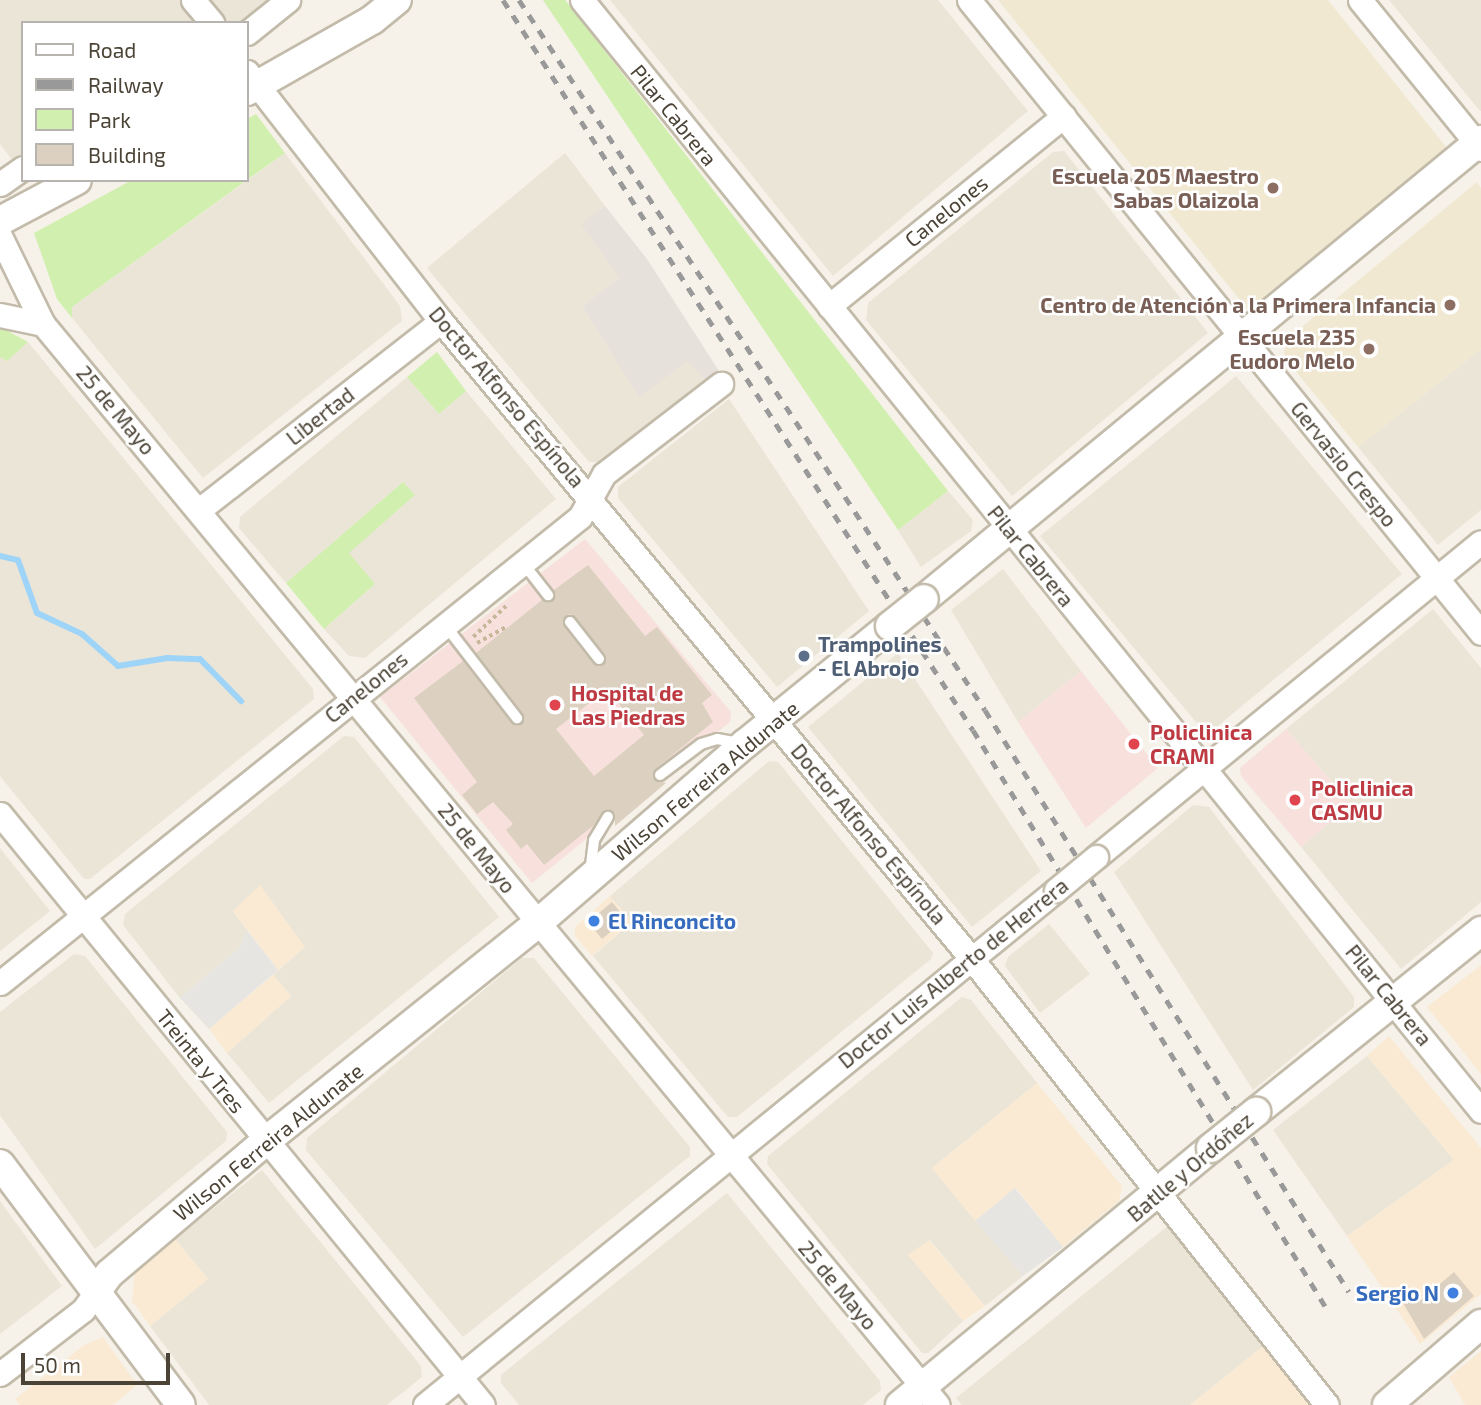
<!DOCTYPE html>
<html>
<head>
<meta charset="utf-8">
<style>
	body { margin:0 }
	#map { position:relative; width:1481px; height:1405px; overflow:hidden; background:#f6f2e9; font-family:"Exo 2",sans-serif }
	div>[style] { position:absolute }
	.residential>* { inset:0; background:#ebe5d7 }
	.commercial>* { inset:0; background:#faead3 }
	.industrial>* { inset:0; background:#e6e1db }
	.education>* { inset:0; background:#f1e8d2 }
	.medical>* { inset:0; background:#f8e0dc }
	.green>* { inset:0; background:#d1efae }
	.parking>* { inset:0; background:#e7e5e1 }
	.stream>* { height:6px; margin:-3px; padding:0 3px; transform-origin:3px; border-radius:3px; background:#9fd4f9 }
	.building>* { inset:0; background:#dcd1c0 }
	.path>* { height:3.5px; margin-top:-1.75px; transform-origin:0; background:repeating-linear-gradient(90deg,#c7b79a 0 3.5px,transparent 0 7px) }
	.roads { filter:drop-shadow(2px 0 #c3bbaa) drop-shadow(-2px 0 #c3bbaa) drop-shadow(0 2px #c3bbaa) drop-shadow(0 -2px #c3bbaa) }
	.service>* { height:10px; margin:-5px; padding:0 5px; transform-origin:5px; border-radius:5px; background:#fff }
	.minor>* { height:23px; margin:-11.5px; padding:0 11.5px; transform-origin:11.5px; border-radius:11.5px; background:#fff }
	.tertiary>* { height:28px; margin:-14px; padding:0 14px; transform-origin:14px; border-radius:14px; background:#fff }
	.rail>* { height:5px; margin-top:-2.5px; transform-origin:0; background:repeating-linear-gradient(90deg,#999 0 9px,transparent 0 18px) }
	.bridges { filter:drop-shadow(2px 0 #c3bbaa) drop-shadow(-2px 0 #c3bbaa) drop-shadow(0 2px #c3bbaa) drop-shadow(0 -2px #c3bbaa) }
	.minor-bridge>* { height:23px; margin:-11.5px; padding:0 11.5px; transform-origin:11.5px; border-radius:11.5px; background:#fff }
	.tertiary-bridge>* { height:28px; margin:-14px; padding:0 14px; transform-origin:14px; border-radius:14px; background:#fff }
	.dots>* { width:19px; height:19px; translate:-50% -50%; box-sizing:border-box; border:4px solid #fff; border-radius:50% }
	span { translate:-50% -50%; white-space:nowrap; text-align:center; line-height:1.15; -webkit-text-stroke:5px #fff; paint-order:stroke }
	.street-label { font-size:21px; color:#4b4336 }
	.education-label { font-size:21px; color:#785e54; font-weight:700 }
	.right { translate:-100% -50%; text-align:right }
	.service-label { font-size:21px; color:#4e5e75; font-weight:700 }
	.left { translate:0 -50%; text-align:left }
	.health-label { font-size:21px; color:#be3a42; font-weight:700 }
	.shop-label { font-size:21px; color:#366cbe; font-weight:700 }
	.legend { position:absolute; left:21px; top:21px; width:228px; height:161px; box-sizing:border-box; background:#fff; border:2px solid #b7b4af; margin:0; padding:9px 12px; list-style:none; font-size:21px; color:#4b4336 }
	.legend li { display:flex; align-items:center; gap:14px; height:35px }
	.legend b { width:35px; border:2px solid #b7b4af }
	.scale { position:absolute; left:21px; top:1353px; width:149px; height:32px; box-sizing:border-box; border:4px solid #4b4336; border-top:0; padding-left:9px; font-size:21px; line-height:24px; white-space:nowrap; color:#4b4336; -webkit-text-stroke:5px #fff; paint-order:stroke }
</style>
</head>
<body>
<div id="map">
	<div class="residential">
		<div style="clip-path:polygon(0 0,188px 0,206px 23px,23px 23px,23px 154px,13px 161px,0 144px)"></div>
		<div style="clip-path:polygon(207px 0,279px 0,244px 23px,226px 23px)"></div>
		<div style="clip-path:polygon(610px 0,938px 0,1028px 111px,833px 276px)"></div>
		<div style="clip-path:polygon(1389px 0,1481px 0,1481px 111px,1480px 111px)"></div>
		<div style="clip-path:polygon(1064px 151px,1208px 333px,1012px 496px,866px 320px,868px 303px,1053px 152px)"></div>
		<div style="clip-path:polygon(285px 153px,400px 306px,402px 321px,203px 478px,72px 318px,72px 307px)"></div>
		<div style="clip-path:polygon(565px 153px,605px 206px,582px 224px,619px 278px,582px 306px,639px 396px,687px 361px,706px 380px,599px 462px,589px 462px,427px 268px)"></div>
		<div style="clip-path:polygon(28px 342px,313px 689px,314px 699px,90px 879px,84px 879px,0 776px,0 357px,7px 360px)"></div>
		<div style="clip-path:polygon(1481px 349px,1481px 510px,1438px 545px,1358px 447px)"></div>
		<div style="clip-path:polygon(1236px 376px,1402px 574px,1214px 729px,1201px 728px,1040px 536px)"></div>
		<div style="clip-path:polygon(407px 377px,439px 414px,466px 391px,556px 499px,365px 658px,349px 656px,324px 629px,375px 584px,348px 553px,415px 495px,403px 482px,286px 583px,239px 528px,240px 517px)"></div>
		<div style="clip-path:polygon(729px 399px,869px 611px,777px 687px,618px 498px,618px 487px)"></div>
		<div style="clip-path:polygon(948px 491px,973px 520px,971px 531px,921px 567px,898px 530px)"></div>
		<div style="clip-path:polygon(1003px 569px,1081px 671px,1018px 722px,951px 610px)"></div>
		<div style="clip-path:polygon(1433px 609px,1481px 668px,1481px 902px,1401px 969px,1301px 847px,1351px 804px,1286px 729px)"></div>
		<div style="clip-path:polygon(898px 653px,1041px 871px,972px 927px,808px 727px)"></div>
		<div style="clip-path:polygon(344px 736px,354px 737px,499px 917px,269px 1103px,227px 1053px,291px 996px,273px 975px,305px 947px,233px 911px,247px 930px,240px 947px,180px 998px,123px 925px,125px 914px)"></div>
		<div style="clip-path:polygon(769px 761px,778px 762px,933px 953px,931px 959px,737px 1117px,728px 1117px,593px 956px,632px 922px,610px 896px)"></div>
		<div style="clip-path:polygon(1193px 805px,1209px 807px,1354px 997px,1354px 1007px,1253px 1090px,1114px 872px)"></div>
		<div style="clip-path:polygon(0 848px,50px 911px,0 951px)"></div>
		<div style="clip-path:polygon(1049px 924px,1090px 974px,1040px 1013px,1005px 966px,1008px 957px)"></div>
		<div style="clip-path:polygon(74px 954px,85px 956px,227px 1132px,226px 1141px,95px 1249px,0 1115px,0 1012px)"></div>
		<div style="clip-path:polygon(522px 958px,534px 958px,690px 1147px,690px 1156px,463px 1337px,306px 1150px,307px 1138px)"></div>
		<div style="clip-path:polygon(962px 997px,971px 1000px,1037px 1083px,932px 1168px,1023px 1276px,985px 1306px,930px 1240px,909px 1255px,963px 1321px,928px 1353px,922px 1353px,767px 1164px,768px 1156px)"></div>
		<div style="clip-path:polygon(1367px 1056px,1454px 1160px,1347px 1236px,1273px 1130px)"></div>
		<div style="clip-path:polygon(262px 1170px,421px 1366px,422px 1377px,387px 1405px,209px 1405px,150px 1326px,208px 1279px,175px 1239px)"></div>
		<div style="clip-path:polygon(727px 1193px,880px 1381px,881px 1390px,863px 1405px,519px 1405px,501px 1383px,501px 1375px)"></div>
		<div style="clip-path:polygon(0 1201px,62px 1286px,0 1334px)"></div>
		<div style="clip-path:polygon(1170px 1224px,1267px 1343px,1190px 1405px,962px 1405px,956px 1398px)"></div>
	</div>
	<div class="commercial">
		<div style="clip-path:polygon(260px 885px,305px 947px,278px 970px,233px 911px)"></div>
		<div style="clip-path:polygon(610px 896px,632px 922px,592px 956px,575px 936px,575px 927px)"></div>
		<div style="clip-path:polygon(1481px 965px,1481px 1074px,1427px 1007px)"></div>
		<div style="clip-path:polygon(273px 975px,291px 996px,227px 1053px,209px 1029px)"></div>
		<div style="clip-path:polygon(1389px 1036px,1481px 1148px,1481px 1294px,1420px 1344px,1347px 1236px,1454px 1160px,1367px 1056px)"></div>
		<div style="clip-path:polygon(1037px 1083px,1122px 1186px,1119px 1201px,1063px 1247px,1016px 1188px,975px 1221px,932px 1168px)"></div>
		<div style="clip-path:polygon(175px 1239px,208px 1279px,150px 1326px,132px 1301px,135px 1272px)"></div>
		<div style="clip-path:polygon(929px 1240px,985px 1306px,963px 1321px,908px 1255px)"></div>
		<div style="clip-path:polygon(103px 1337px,137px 1385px,113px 1405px,20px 1405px,15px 1399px,84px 1345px)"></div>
		<div style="clip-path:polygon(1267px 1343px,1315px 1405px,1190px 1405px)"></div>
		<div style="clip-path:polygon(1481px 1351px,1481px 1405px,1465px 1405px,1449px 1377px)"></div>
	</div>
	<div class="industrial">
		<div style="clip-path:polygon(605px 206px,647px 259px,719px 371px,706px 380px,687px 362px,639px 397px,582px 306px,619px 278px,581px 224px)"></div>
	</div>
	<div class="education">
		<div style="clip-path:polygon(998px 0,1328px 0,1447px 148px,1248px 310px)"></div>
		<div style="clip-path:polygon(1477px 182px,1481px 188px,1481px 349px,1358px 447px,1284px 357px,1285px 341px)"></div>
	</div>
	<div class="medical">
		<div style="clip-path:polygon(585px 539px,731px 712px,730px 722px,532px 883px,380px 697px)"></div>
		<div style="clip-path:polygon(1081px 671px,1158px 768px,1086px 828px,1018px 722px)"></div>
		<div style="clip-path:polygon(1286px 729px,1351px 804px,1301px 847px,1241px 776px,1240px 768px)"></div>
	</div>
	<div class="green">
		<div style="clip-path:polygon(543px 0,565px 0,948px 491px,898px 530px)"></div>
		<div style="clip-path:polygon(256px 114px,285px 153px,247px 180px,247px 119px)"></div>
		<div style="clip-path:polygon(132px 180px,247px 180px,72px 307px,72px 318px,57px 299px,34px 233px)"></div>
		<div style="clip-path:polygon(0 327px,28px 342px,7px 361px,0 357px)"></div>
		<div style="clip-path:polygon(437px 352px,466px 391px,439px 414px,407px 377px)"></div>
		<div style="clip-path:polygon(403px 482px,415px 495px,349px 553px,375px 584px,324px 629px,286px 583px)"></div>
	</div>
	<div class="parking">
		<div style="clip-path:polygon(247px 930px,278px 970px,209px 1029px,180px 998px,240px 947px)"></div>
		<div style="clip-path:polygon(1015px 1188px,1063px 1247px,1023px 1276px,975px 1221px)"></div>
	</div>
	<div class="stream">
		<div style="left:0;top:556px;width:18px;rotate:13deg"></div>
		<div style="left:18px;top:560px;width:56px;rotate:70.3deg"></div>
		<div style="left:37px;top:613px;width:50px;rotate:25deg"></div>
		<div style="left:82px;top:634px;width:48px;rotate:41.6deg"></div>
		<div style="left:118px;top:666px;width:50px;rotate:-9.3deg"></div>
		<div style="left:167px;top:658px;width:33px;rotate:2deg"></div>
		<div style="left:200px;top:659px;width:59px;rotate:45.7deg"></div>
	</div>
	<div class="building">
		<div style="clip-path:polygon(evenodd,588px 565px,645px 636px,657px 627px,712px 695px,702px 703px,713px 722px,655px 769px,654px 780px,666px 783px,615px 826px,615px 813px,604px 810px,594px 825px,544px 865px,527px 844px,521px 849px,506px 830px,513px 824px,493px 802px,477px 814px,462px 795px,477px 782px,414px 698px,463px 661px,511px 723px,521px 725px,523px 713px,476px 653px,542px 600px,553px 601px,554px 590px,588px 565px,570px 614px,605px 654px,603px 666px,593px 664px,564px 627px,563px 618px,570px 614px,588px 565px,607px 689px,644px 735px,594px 776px,556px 729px,607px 689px)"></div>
		<div style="clip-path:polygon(612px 902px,626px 919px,602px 939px,588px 922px)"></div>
		<div style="clip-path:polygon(1454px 1272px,1474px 1296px,1424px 1339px,1403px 1303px,1415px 1295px,1420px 1301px)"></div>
	</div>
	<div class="path">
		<div style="left:473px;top:637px;width:45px;rotate:-43.2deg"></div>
		<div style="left:477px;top:643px;width:33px;rotate:-29deg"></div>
	</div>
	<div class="roads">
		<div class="service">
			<div style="left:523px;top:563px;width:41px;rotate:52deg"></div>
			<div style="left:570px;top:622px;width:47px;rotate:51.9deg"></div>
			<div style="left:445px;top:625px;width:118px;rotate:52.3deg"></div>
			<div style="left:660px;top:775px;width:51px;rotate:-37.1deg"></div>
			<div style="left:701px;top:744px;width:17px;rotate:-17deg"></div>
			<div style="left:717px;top:739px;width:23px;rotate:10deg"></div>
			<div style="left:590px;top:873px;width:33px;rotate:-83deg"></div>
			<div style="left:594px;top:840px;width:27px;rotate:-59deg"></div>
		</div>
		<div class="minor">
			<div style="left:193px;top:0;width:30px;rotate:50deg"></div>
			<div style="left:582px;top:0;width:1429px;rotate:51.02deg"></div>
			<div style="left:969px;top:0;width:814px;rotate:51.03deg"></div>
			<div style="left:1360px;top:0;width:192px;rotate:50.9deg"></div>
			<div style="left:247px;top:33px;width:53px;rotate:-38.8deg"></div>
			<div style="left:247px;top:72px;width:316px;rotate:52.1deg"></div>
			<div style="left:441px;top:321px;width:829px;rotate:50.24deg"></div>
			<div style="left:971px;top:958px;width:571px;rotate:51.47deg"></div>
			<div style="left:0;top:184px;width:28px;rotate:-35deg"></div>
			<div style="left:0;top:236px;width:98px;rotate:64deg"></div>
			<div style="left:43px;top:324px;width:1403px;rotate:50.38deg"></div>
			<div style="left:829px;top:306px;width:302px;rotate:-39deg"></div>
			<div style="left:0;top:315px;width:44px;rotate:11.8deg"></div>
			<div style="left:199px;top:510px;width:307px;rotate:-38deg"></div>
			<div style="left:0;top:814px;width:763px;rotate:50.74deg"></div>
			<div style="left:1096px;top:857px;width:497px;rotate:-39.3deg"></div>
			<div style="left:0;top:983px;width:744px;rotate:-38.78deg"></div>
			<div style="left:580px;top:517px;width:49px;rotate:-60.8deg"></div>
			<div style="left:604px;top:474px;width:148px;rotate:-37.6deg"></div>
			<div style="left:0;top:1374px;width:105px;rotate:-37.6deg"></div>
			<div style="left:83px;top:1310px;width:22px;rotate:-54deg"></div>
			<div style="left:425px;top:1405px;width:814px;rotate:-39.22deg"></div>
		</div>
		<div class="tertiary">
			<div style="left:247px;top:91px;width:144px;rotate:-29.6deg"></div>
			<div style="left:372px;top:20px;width:32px;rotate:-39deg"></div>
			<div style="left:0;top:221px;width:87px;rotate:-28deg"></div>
			<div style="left:924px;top:599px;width:722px;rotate:-39.49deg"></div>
			<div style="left:1256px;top:1112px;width:289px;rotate:-38.8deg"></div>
			<div style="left:0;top:1164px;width:301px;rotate:53.1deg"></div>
			<div style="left:96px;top:1292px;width:22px;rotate:-54deg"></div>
			<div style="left:109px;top:1274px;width:206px;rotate:-40.3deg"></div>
			<div style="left:266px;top:1141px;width:349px;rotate:-38.7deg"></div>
			<div style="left:538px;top:923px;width:275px;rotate:-40.9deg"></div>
			<div style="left:746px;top:743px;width:186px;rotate:-39.1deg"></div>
			<div style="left:900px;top:1405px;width:403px;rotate:-39.6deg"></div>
			<div style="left:1387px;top:1405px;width:124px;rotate:-40.8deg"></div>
		</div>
	</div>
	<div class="rail">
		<div style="left:503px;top:0;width:868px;rotate:57.23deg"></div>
		<div style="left:973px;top:730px;width:675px;rotate:58.57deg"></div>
		<div style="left:519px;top:0;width:849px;rotate:56.72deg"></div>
		<div style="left:985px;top:710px;width:686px;rotate:57.98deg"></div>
	</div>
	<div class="bridges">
		<div class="minor-bridge">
			<div style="left:1056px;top:890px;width:52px;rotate:-39.5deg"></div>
		</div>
		<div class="tertiary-bridge">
			<div style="left:890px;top:626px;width:43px;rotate:-38.5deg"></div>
			<div style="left:1211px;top:1148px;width:58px;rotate:-38.7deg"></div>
		</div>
	</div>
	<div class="dots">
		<div style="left:1273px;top:188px;background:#8d6e63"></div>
		<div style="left:1450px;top:305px;background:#8d6e63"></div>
		<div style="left:1369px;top:349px;background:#8d6e63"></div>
		<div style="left:804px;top:656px;background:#5c6f8a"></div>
		<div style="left:555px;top:705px;background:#e0444e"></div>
		<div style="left:1134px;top:744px;background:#e0444e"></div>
		<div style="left:1295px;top:800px;background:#e0444e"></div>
		<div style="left:594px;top:921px;background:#3f7fe0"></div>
		<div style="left:1453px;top:1293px;background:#3f7fe0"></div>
	</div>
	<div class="street-label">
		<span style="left:674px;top:115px;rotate:51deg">Pilar Cabrera</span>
		<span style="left:946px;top:211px;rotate:-39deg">Canelones</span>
		<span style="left:507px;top:397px;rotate:50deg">Doctor Alfonso Espínola</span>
		<span style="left:116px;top:410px;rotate:50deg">25 de Mayo</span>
		<span style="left:320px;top:416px;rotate:-38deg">Libertad</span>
		<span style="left:1344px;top:464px;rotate:51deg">Gervasio Crespo</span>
		<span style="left:1031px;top:556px;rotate:51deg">Pilar Cabrera</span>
		<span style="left:366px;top:687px;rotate:-39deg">Canelones</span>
		<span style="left:705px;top:781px;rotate:-40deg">Wilson Ferreira Aldunate</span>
		<span style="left:869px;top:834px;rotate:50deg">Doctor Alfonso Espínola</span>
		<span style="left:477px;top:848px;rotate:51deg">25 de Mayo</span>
		<span style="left:953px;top:973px;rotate:-39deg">Doctor Luis Alberto de Herrera</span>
		<span style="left:1389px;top:995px;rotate:51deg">Pilar Cabrera</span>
		<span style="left:201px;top:1061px;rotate:51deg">Treinta y Tres</span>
		<span style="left:268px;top:1142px;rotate:-39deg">Wilson Ferreira Aldunate</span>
		<span style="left:1190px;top:1167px;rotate:-40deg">Batlle y Ordóñez</span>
		<span style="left:838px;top:1285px;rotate:50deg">25 de Mayo</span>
	</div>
	<div class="education-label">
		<span class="right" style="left:1259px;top:188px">Escuela 205 Maestro<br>Sabas Olaizola</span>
		<span class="right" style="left:1436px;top:305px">Centro de Atención a la Primera Infancia</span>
		<span class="right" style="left:1355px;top:349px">Escuela 235<br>Eudoro Melo</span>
	</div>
	<div class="service-label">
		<span class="left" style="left:818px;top:656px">Trampolines<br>- El Abrojo</span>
	</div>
	<div class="health-label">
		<span class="left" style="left:571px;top:705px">Hospital de<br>Las Piedras</span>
		<span class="left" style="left:1150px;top:744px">Policlinica<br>CRAMI</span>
		<span class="left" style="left:1311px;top:800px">Policlinica<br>CASMU</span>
	</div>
	<div class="shop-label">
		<span class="left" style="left:608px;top:921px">El Rinconcito</span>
		<span class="right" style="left:1439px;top:1293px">Sergio N</span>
	</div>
	<ul class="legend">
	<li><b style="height:9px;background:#fff"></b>Road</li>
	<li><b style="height:9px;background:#999"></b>Railway</li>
	<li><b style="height:19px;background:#d1efae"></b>Park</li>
	<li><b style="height:19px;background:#dcd1c0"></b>Building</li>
	</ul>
	<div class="scale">50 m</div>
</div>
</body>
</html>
